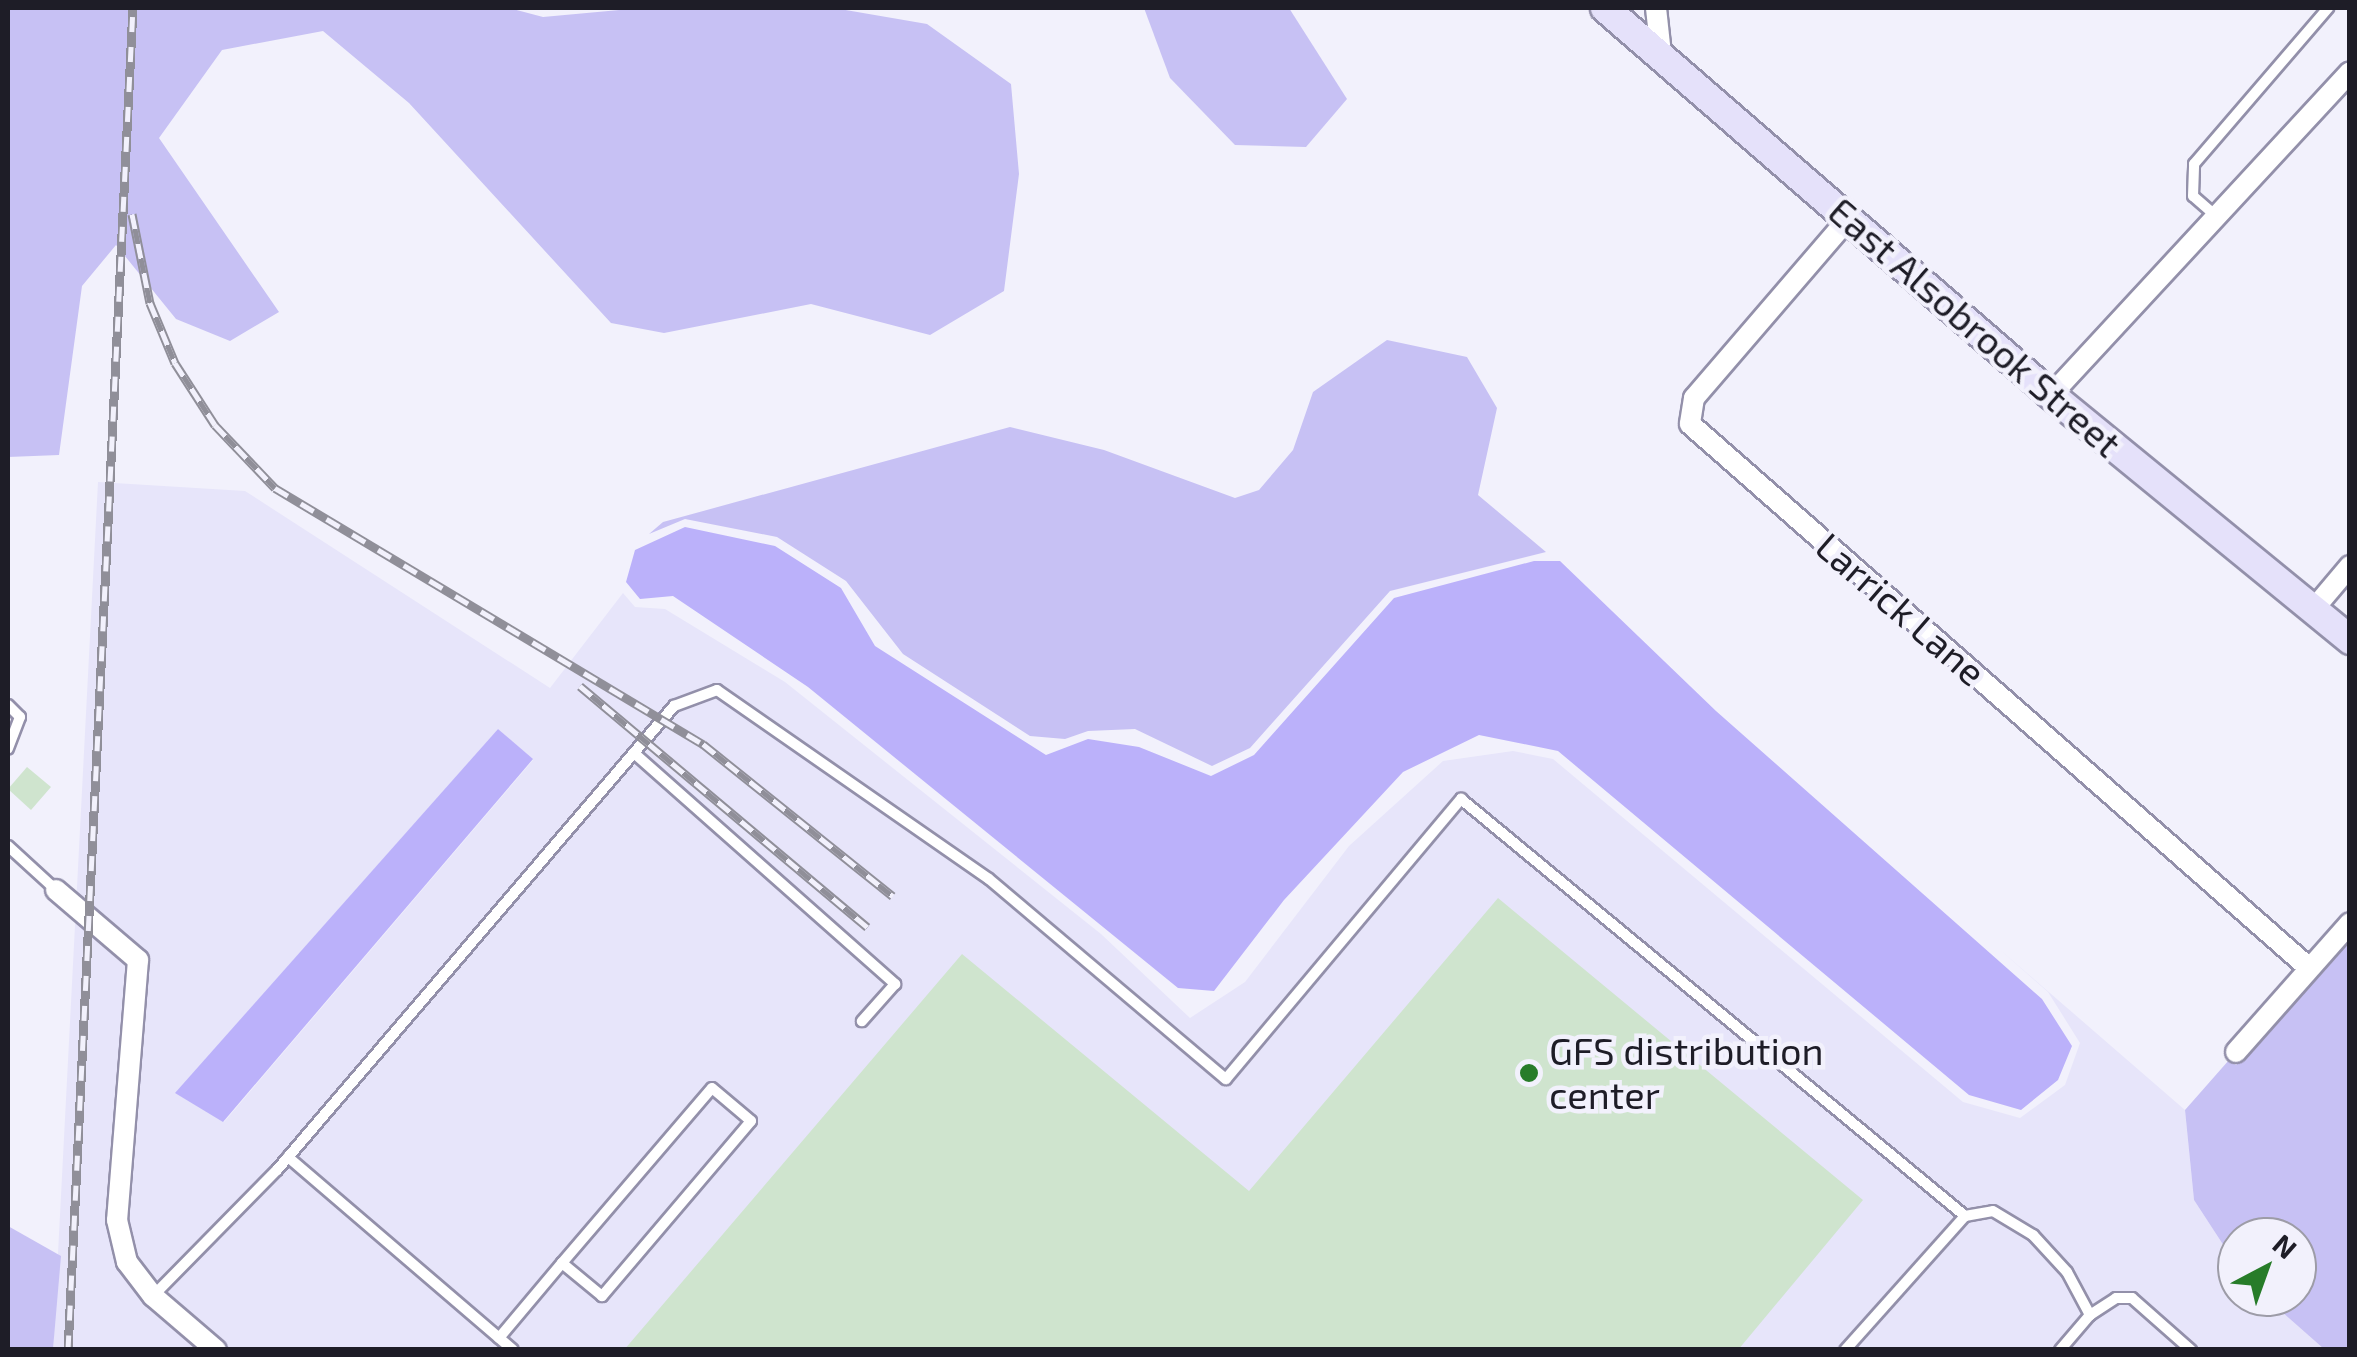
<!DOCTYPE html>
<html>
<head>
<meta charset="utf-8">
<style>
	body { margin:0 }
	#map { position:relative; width:2357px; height:1357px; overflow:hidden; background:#f2f1fc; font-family:"Exo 2",sans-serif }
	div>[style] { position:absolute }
	.built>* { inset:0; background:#e7e5fa }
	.green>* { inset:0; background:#c7c1f4 }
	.water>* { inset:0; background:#bbb1fa }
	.building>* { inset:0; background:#cfe4ce }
	.roads { filter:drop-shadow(2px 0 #9390aa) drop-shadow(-2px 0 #9390aa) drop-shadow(0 2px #9390aa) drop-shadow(0 -2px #9390aa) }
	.lane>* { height:10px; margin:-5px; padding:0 5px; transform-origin:5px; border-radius:5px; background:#fff }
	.street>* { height:20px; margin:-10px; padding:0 10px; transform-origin:10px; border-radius:10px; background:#fff }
	.secondary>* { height:28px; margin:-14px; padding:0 14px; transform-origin:14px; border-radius:14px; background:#e5e1fa }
	.rail>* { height:9px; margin-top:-4.5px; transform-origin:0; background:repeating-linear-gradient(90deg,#f2f1fc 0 15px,#908f99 0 30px); box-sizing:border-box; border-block:2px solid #908f99 }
	.dots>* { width:28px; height:28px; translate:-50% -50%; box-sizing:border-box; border:5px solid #f2f1fc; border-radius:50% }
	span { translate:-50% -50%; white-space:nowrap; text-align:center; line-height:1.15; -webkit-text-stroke:9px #f2f1fc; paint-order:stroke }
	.street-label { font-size:38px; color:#1e1d27 }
	.poi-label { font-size:38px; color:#1e1d27 }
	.left { translate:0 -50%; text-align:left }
	.frame { position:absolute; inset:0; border:10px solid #1e1d27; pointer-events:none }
	.north { position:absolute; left:2217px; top:1217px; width:100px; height:100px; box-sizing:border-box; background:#f2f1fc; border:2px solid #9d9ca7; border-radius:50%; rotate:41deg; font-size:28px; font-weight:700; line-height:40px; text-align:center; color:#1e1d27 }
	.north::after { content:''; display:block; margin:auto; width:35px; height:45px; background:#277c29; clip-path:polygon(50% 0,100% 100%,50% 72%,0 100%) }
</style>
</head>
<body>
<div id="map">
	<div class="built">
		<div style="clip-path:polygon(evenodd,98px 482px,245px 491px,550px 688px,623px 593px,635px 607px,665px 609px,785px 682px,1101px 934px,1190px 1018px,1245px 982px,1349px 846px,1443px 761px,1513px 751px,1553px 759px,1963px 1102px,2020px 1118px,2065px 1085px,2080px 1043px,2048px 992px,1998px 948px,2185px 1110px,2194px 1200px,2237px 1266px,2237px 1297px,2265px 1297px,2324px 1349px,53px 1350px,98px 482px,498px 729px,533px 760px,224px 1122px,176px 1093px,498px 729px)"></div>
	</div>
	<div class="green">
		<div style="clip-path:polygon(8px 8px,509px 8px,543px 17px,641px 8px,834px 8px,927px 24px,1011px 84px,1019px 174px,1004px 291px,930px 335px,811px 304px,664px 333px,611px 323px,409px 103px,323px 31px,222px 50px,159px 138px,279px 312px,230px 341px,176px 319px,116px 245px,82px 286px,59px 455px,8px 457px)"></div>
		<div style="clip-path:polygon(1144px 8px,1289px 8px,1347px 99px,1306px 147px,1235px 145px,1170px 78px)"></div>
		<div style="clip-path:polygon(1387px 340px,1467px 357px,1497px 408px,1478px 495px,1546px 552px,1390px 591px,1250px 748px,1212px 766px,1135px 729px,1088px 731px,1065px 739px,1030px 736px,903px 654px,846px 581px,777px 537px,685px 519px,649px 534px,663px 522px,1010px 427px,1104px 450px,1235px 498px,1259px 490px,1293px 450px,1313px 392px)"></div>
		<div style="clip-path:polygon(2349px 938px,2349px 1349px,2324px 1349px,2265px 1297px,2297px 1297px,2297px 1237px,2237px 1237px,2237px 1266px,2194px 1200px,2185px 1110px,2229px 1060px,2236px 1065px)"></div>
		<div style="clip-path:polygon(8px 1226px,61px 1256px,53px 1349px,8px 1349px)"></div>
	</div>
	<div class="water">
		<div style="clip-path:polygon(685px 527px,775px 546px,841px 588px,875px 646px,1046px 755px,1088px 739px,1139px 747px,1211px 776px,1254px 755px,1394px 598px,1534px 561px,1560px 561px,1716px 711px,2042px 999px,2072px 1046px,2058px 1080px,2021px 1110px,1969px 1095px,1558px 751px,1479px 735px,1403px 772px,1284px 900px,1214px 991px,1178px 988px,808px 687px,673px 596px,640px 599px,626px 582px,635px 550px)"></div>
		<div style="clip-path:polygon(498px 729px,533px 759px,223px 1122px,175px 1093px)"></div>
	</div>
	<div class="building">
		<div style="clip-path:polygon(27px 767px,51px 787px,31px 810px,8px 789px)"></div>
		<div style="clip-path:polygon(1498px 898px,1863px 1200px,1738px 1350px,624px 1350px,962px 954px,1249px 1191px)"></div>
	</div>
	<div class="roads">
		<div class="lane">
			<div style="left:2216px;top:216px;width:30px;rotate:-139deg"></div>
			<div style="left:2193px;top:196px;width:32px;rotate:-88deg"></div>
			<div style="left:2194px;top:164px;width:206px;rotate:-49.3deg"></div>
			<div style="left:8px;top:705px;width:17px;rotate:45deg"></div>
			<div style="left:20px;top:717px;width:34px;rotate:111deg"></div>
			<div style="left:634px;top:753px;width:349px;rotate:41.5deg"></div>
			<div style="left:895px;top:984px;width:50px;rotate:131.7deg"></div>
			<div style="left:8px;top:846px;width:65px;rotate:42.5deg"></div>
			<div style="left:288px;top:1157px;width:296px;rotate:40.6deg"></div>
			<div style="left:1965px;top:1216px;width:28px;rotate:-10deg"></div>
			<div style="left:1993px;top:1211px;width:47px;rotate:31deg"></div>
			<div style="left:2033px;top:1235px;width:50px;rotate:47.4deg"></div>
			<div style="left:2067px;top:1272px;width:49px;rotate:61.9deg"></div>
			<div style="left:153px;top:1296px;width:177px;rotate:-45.5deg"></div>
			<div style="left:277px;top:1170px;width:611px;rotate:-49.45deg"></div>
			<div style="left:674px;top:706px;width:46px;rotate:-20.4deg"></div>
			<div style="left:717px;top:690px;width:331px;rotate:34.8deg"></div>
			<div style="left:989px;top:879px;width:310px;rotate:40.2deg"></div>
			<div style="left:1226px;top:1079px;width:366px;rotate:-50deg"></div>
			<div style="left:1461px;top:799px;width:654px;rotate:39.6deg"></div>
			<div style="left:1965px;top:1216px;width:180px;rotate:131.8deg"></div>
			<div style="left:499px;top:1338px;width:98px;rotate:-50deg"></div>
			<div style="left:562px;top:1263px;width:230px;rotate:-49.4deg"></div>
			<div style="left:712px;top:1088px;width:51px;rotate:40.2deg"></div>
			<div style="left:751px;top:1121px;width:230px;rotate:130.4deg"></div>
			<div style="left:602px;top:1296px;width:52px;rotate:-140.5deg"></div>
			<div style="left:2060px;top:1350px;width:46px;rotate:-49.4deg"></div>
			<div style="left:2090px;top:1315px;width:31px;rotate:-33deg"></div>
			<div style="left:2116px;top:1298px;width:16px"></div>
			<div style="left:2132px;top:1298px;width:79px;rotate:41.4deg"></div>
		</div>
		<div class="street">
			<div style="left:1656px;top:8px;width:46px;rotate:83.8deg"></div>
			<div style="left:1848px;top:219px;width:236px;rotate:130.7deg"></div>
			<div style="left:1694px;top:398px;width:26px;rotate:99deg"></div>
			<div style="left:1690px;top:424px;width:824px;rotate:41.31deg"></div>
			<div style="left:2051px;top:395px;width:440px;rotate:-47.2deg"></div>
			<div style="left:2312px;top:611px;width:59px;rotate:-49.8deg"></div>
			<div style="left:56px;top:890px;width:108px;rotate:40.5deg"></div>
			<div style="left:138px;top:960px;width:261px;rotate:94.6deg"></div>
			<div style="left:117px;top:1220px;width:43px;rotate:76.6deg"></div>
			<div style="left:127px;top:1262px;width:43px;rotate:52.6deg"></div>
			<div style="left:153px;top:1296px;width:83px;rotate:40.6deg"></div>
			<div style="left:2236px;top:1052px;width:172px;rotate:-48.5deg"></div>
		</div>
		<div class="secondary">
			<div style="left:1605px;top:8px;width:590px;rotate:40.95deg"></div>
			<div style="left:2051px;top:395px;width:387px;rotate:39.3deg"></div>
		</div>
	</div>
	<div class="rail">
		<div style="left:132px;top:214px;width:91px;rotate:78.6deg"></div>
		<div style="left:150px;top:303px;width:65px;rotate:67.4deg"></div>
		<div style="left:175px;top:363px;width:74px;rotate:57.2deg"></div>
		<div style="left:215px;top:425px;width:87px;rotate:46.4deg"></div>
		<div style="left:275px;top:488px;width:499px;rotate:30.9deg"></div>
		<div style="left:703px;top:744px;width:243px;rotate:38.7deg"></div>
		<div style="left:580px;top:686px;width:375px;rotate:40deg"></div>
		<div style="left:68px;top:1350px;width:1344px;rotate:-87.23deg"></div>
	</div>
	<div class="dots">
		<div style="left:1529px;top:1073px;background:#277c29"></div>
	</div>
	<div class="street-label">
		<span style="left:1975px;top:327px;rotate:41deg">East Alsobrook Street</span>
		<span style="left:1901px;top:609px;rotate:41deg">Larrick Lane</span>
	</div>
	<div class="poi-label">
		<span class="left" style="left:1549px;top:1073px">GFS distribution<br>center</span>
	</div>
	<div class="frame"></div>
	<div class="north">N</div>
</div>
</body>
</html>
